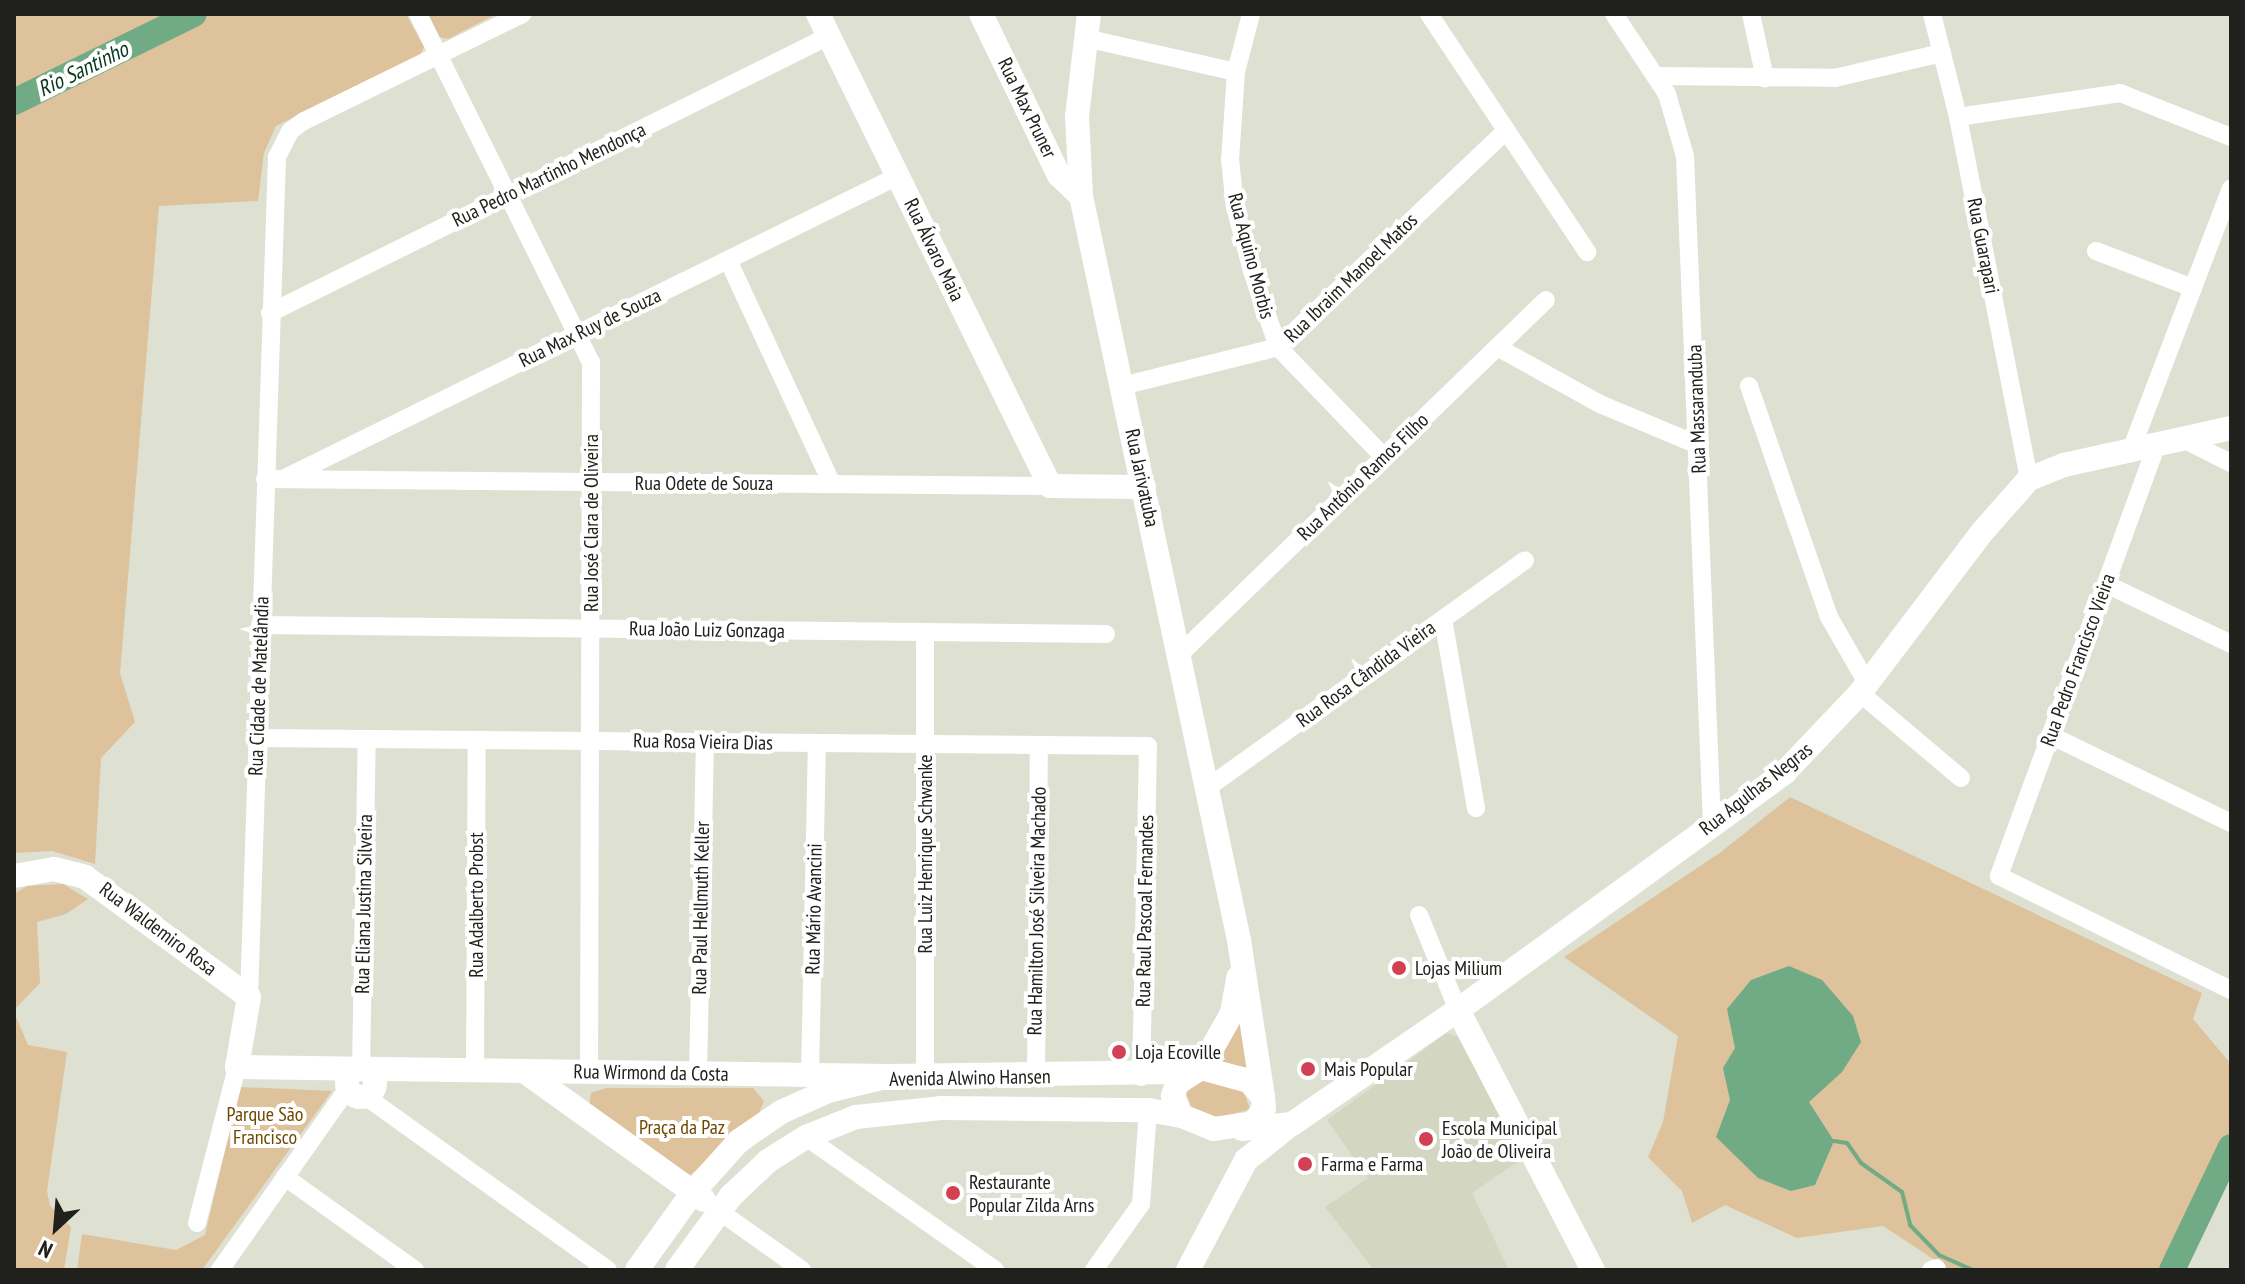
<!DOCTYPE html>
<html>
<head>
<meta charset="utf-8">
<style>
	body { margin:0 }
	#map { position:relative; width:2245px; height:1284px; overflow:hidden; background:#dee1d2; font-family:"PT Sans Narrow",sans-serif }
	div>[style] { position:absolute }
	.built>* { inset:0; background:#d3d7c1 }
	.green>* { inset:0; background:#ddc29c }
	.water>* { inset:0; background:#70ab85 }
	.stream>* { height:4px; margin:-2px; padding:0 2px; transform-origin:2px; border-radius:2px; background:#70ab85 }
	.river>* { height:26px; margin:-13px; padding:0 13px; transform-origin:13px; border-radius:13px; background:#70ab85 }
	.street>* { height:18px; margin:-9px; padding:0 9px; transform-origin:9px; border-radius:9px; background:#fff }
	.secondary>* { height:24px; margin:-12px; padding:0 12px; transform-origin:12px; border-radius:12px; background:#fff }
	.secondary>.ring { margin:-12px; padding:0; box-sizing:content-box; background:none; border:24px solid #fff; border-radius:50% }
	.dots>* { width:22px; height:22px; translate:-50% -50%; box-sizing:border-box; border:4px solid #fff; border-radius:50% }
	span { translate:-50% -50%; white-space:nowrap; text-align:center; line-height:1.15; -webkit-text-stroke:8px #fff; paint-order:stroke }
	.street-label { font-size:20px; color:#20211c }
	.poi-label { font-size:20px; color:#20211c }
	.left { translate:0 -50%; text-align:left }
	.park-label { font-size:20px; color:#6d4901 }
	.water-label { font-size:22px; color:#06371e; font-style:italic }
	.frame { position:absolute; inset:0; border:16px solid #20211c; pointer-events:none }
	.north { position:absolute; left:16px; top:1188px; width:80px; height:80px; -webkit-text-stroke:6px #fff; paint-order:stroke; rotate:206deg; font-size:22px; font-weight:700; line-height:32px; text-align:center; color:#20211c }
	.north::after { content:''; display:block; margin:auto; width:28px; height:36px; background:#20211c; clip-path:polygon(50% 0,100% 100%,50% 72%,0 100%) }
</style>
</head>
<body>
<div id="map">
	<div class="built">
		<div style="clip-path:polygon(1447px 1033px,1458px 1037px,1523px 1158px,1472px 1193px,1509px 1270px,1374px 1270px,1325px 1207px,1368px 1178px,1327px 1120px)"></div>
	</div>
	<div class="green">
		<div style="clip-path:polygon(14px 14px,406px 14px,424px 47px,420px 55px,276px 126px,264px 153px,258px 201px,159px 206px,120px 673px,135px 722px,101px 758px,95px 864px,52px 851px,14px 853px)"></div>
		<div style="clip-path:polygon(428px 14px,496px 14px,448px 39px,439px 37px)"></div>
		<div style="clip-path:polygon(1790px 797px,2202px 993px,2193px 1019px,2231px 1064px,2231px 1170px,2193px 1244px,2187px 1270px,1950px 1270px,1883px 1226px,1797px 1238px,1725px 1205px,1692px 1223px,1682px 1191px,1648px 1157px,1663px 1122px,1678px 1036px,1564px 957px,1721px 852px)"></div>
		<div style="clip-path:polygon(63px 884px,88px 899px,66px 914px,37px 922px,40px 983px,14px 1010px,14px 894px,27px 886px)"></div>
		<div style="clip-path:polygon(1240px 1003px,1250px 1068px,1215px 1062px)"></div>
		<div style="clip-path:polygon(14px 1012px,28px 1045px,67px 1052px,47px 1191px,50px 1206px,71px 1227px,64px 1270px,14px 1270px)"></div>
		<div style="clip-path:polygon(1204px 1077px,1244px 1092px,1250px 1109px,1212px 1120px,1194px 1114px,1186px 1093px)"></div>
		<div style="clip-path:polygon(240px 1087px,332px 1091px,202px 1270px,77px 1270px,82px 1234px,176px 1250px,205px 1235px)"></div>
		<div style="clip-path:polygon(606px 1088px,753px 1088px,764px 1101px,758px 1115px,689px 1176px,589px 1107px,591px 1093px)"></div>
	</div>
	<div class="water">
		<div style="clip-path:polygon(1789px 966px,1822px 980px,1853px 1016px,1861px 1042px,1842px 1072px,1809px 1102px,1834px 1141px,1815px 1185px,1791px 1191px,1758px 1178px,1716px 1137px,1730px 1100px,1723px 1068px,1735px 1048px,1727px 1009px,1751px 980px)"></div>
	</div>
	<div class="stream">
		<div style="left:1834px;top:1141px;width:13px;rotate:9deg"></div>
		<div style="left:1847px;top:1143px;width:24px;rotate:55deg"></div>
		<div style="left:1861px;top:1163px;width:50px;rotate:35.3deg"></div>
		<div style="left:1902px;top:1192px;width:34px;rotate:76deg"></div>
		<div style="left:1910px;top:1225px;width:42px;rotate:46deg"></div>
		<div style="left:1939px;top:1255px;width:37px;rotate:24deg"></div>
	</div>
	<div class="river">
		<div style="left:14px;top:102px;width:200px;rotate:-26.1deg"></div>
		<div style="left:2172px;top:1270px;width:136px;rotate:-64.4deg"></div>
	</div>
	<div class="street">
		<div style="left:418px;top:14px;width:389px;rotate:63.6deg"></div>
		<div style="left:591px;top:362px;width:710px;rotate:90.16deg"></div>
		<div style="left:1251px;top:14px;width:60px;rotate:104.5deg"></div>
		<div style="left:1236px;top:72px;width:87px;rotate:93.9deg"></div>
		<div style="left:1230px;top:159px;width:48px;rotate:84.1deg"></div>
		<div style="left:1235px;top:207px;width:66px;rotate:75.1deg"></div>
		<div style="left:1252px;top:271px;width:80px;rotate:71.1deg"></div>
		<div style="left:1278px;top:347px;width:153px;rotate:46.1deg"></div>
		<div style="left:1429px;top:14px;width:286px;rotate:56.4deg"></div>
		<div style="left:1614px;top:14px;width:96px;rotate:56.5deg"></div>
		<div style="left:1667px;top:94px;width:65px;rotate:73.8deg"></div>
		<div style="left:1685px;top:156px;width:669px;rotate:87.69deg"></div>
		<div style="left:1751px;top:14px;width:66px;rotate:77.7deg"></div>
		<div style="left:1932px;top:14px;width:106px;rotate:75.8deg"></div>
		<div style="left:1958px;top:117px;width:369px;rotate:78.9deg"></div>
		<div style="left:1085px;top:38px;width:155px;rotate:12.7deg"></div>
		<div style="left:1656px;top:76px;width:179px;rotate:0.6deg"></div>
		<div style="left:1835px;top:78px;width:110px;rotate:-13.2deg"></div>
		<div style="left:1958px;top:117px;width:164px;rotate:-8.4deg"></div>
		<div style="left:2120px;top:93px;width:119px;rotate:21.6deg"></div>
		<div style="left:2096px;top:251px;width:104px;rotate:20.9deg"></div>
		<div style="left:728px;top:260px;width:247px;rotate:65.1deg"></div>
		<div style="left:270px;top:313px;width:624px;rotate:-26.36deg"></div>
		<div style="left:1497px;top:347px;width:118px;rotate:29deg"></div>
		<div style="left:1600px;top:404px;width:106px;rotate:22.7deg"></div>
		<div style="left:1122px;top:386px;width:161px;rotate:-14deg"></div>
		<div style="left:1278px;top:347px;width:315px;rotate:-43.5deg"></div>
		<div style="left:1749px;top:386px;width:244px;rotate:70.9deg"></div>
		<div style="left:1829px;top:617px;width:76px;rotate:60.1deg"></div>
		<div style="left:2183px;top:439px;width:54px;rotate:26.6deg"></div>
		<div style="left:2157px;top:444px;width:460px;rotate:110.1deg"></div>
		<div style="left:1999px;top:876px;width:258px;rotate:26.2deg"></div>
		<div style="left:2131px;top:450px;width:280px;rotate:-69.1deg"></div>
		<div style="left:287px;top:477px;width:681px;rotate:-26.23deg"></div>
		<div style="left:265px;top:479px;width:785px;rotate:0.51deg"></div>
		<div style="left:2106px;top:584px;width:139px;rotate:25.6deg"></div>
		<div style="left:1443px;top:619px;width:192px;rotate:80.1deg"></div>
		<div style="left:260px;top:625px;width:846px;rotate:0.61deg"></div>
		<div style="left:1180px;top:654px;width:509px;rotate:-44.05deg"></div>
		<div style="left:1860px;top:693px;width:132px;rotate:40.1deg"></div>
		<div style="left:2050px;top:735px;width:201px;rotate:25.9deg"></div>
		<div style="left:257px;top:738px;width:891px;rotate:0.51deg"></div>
		<div style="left:1148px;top:746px;width:331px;rotate:91.2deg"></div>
		<div style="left:1207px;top:788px;width:391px;rotate:-35.6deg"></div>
		<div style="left:1419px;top:915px;width:103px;rotate:67.7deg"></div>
		<div style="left:249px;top:997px;width:840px;rotate:-88.09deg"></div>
		<div style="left:277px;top:157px;width:29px;rotate:-63deg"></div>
		<div style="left:290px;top:131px;width:17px;rotate:-36deg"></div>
		<div style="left:304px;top:121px;width:243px;rotate:-26.1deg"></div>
		<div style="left:361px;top:1069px;width:330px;rotate:-89deg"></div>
		<div style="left:475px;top:1070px;width:330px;rotate:-89.7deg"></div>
		<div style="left:698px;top:1074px;width:332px;rotate:-88.8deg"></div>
		<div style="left:810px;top:1075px;width:332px;rotate:-88.8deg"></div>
		<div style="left:925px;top:1076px;width:444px;rotate:-90deg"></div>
		<div style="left:1036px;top:1076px;width:331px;rotate:-89.5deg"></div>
		<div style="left:365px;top:1096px;width:299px;rotate:35.6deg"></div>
		<div style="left:806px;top:1137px;width:231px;rotate:35.1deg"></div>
		<div style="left:285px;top:1177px;width:160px;rotate:35.6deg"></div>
		<div style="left:719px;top:1211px;width:102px;rotate:35.4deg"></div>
		<div style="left:197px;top:1223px;width:161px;rotate:-75.6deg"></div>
		<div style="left:220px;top:1270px;width:223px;rotate:-54.9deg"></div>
		<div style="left:1094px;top:1270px;width:81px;rotate:-54.5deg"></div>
		<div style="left:1141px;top:1204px;width:94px;rotate:-85.7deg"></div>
		<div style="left:1931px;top:1270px;width:6px;rotate:-18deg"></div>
	</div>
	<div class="secondary">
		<div style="left:818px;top:14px;width:526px;rotate:63.82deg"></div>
		<div style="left:1050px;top:486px;width:94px;rotate:0.6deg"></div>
		<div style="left:981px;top:14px;width:179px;rotate:64.2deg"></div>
		<div style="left:1059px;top:175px;width:30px;rotate:44deg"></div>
		<div style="left:1089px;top:14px;width:103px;rotate:96.7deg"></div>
		<div style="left:1077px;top:116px;width:80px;rotate:87.1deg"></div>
		<div style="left:1081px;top:196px;width:761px;rotate:78.01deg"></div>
		<div style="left:1239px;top:940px;width:159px;rotate:81.3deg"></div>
		<div style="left:1263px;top:1097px;width:11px;rotate:85deg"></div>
		<div style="left:1264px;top:1108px;width:18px;rotate:124deg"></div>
		<div style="left:1254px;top:1123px;width:40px;rotate:171.5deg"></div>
		<div style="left:1214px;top:1129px;width:35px;rotate:-158deg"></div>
		<div style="left:1181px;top:1116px;width:22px;rotate:-112deg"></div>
		<div style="left:1173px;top:1096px;width:14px;rotate:-73deg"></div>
		<div style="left:1177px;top:1083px;width:28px;rotate:-32deg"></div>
		<div style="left:1201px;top:1068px;width:50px;rotate:15.2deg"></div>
		<div style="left:1249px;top:1081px;width:21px;rotate:49deg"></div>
		<div style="left:14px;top:876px;width:41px;rotate:-9.9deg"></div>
		<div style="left:54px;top:869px;width:32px;rotate:14deg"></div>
		<div style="left:85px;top:877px;width:203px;rotate:36.2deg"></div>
		<div style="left:249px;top:997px;width:71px;rotate:99.7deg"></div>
		<div style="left:237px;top:1067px;width:653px;rotate:0.79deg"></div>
		<div style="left:1458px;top:1010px;width:293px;rotate:62.6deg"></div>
		<div style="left:1201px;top:1068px;width:63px;rotate:-60.6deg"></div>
		<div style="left:1232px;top:1013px;width:36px;rotate:-80deg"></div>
		<div class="ring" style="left:347px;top:1069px;width:4px;height:4px"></div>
		<div style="left:524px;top:1071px;width:221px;rotate:35.6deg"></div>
		<div style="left:1242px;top:1129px;width:50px;rotate:-5.7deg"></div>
		<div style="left:1292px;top:1124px;width:201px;rotate:-34.5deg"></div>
		<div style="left:1458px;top:1010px;width:404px;rotate:-36deg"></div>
		<div style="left:1785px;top:772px;width:109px;rotate:-46.5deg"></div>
		<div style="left:1860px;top:693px;width:203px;rotate:-52.8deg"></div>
		<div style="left:1983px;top:531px;width:69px;rotate:-48.5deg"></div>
		<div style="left:2029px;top:479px;width:38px;rotate:-22deg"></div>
		<div style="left:2064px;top:465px;width:171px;rotate:-12.5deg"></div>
		<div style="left:637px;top:1270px;width:96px;rotate:-54.3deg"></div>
		<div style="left:693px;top:1192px;width:69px;rotate:-48deg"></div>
		<div style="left:739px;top:1141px;width:51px;rotate:-34.6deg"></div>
		<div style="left:781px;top:1112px;width:51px;rotate:-24.1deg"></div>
		<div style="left:828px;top:1091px;width:64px;rotate:-13.6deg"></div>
		<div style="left:890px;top:1076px;width:299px;rotate:-0.8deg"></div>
		<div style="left:677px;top:1270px;width:92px;rotate:-53.9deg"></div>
		<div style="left:731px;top:1196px;width:51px;rotate:-43.4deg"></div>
		<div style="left:768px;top:1161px;width:45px;rotate:-32.3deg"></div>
		<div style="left:806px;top:1137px;width:54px;rotate:-21.8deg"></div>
		<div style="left:856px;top:1117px;width:85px;rotate:-6deg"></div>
		<div style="left:941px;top:1108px;width:207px;rotate:0.6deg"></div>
		<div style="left:1148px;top:1110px;width:34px;rotate:10deg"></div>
		<div style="left:1188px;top:1270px;width:124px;rotate:-62.2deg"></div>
		<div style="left:1246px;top:1160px;width:56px;rotate:-38.5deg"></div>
	</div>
	<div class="dots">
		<div style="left:1399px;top:968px;background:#d14153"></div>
		<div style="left:1119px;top:1052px;background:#d14153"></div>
		<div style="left:1308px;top:1069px;background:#d14153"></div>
		<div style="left:1426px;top:1139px;background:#d14153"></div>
		<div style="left:1305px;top:1164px;background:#d14153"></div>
		<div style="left:953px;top:1193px;background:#d14153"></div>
	</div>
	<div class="street-label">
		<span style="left:1027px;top:108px;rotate:64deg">Rua Max Pruner</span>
		<span style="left:549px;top:175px;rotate:-26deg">Rua Pedro Martinho Mendonça</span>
		<span style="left:1983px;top:246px;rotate:79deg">Rua Guarapari</span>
		<span style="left:934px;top:250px;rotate:64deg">Rua Álvaro Maia</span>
		<span style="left:1251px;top:256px;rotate:75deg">Rua Aquino Morbis</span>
		<span style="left:1351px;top:278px;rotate:-44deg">Rua Ibraim Manoel Matos</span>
		<span style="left:590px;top:328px;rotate:-26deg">Rua Max Ruy de Souza</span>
		<span style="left:1697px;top:409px;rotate:-92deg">Rua Massaranduba</span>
		<span style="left:1363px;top:477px;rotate:-44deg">Rua Antônio Ramos Filho</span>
		<span style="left:1142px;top:478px;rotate:78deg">Rua Jarivatuba</span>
		<span style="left:704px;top:483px">Rua Odete de Souza</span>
		<span style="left:591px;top:523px;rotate:-90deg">Rua José Clara de Oliveira</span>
		<span style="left:707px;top:630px;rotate:1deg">Rua João Luiz Gonzaga</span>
		<span style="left:2078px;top:660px;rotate:-70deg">Rua Pedro Francisco Vieira</span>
		<span style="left:1366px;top:674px;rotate:-36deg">Rua Rosa Cândida Vieira</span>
		<span style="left:259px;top:686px;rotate:-88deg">Rua Cidade de Matelândia</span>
		<span style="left:703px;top:742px;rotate:1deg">Rua Rosa Vieira Dias</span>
		<span style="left:1756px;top:789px;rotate:-38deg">Rua Agulhas Negras</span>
		<span style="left:925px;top:854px;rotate:-90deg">Rua Luiz Henrique Schwanke</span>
		<span style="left:364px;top:904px;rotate:-89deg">Rua Eliana Justina Silveira</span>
		<span style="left:476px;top:905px;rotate:-90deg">Rua Adalberto Probst</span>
		<span style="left:701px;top:908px;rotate:-89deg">Rua Paul Hellmuth Keller</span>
		<span style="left:814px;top:909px;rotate:-89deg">Rua Mário Avancini</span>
		<span style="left:1037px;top:911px;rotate:-89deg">Rua Hamilton José Silveira Machado</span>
		<span style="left:1145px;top:911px;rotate:-89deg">Rua Raul Pascoal Fernandes</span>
		<span style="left:158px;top:929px;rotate:37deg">Rua Waldemiro Rosa</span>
		<span style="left:651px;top:1073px;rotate:1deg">Rua Wirmond da Costa</span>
		<span style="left:970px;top:1078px;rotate:-1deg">Avenida Alwino Hansen</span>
	</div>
	<div class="poi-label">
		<span class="left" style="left:1415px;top:968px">Lojas Milium</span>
		<span class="left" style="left:1135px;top:1052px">Loja Ecoville</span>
		<span class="left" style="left:1324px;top:1069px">Mais Popular</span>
		<span class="left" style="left:1442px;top:1140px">Escola Municipal<br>João de Oliveira</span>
		<span class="left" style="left:1321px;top:1164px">Farma e Farma</span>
		<span class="left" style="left:969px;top:1194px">Restaurante<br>Popular Zilda Arns</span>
	</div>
	<div class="park-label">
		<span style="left:265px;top:1126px">Parque São<br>Francisco</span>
		<span style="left:682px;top:1127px">Praça da Paz</span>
	</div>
	<div class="water-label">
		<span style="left:83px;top:69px;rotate:-26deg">Rio Santinho</span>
	</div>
	<div class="frame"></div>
	<div class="north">N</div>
</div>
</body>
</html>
